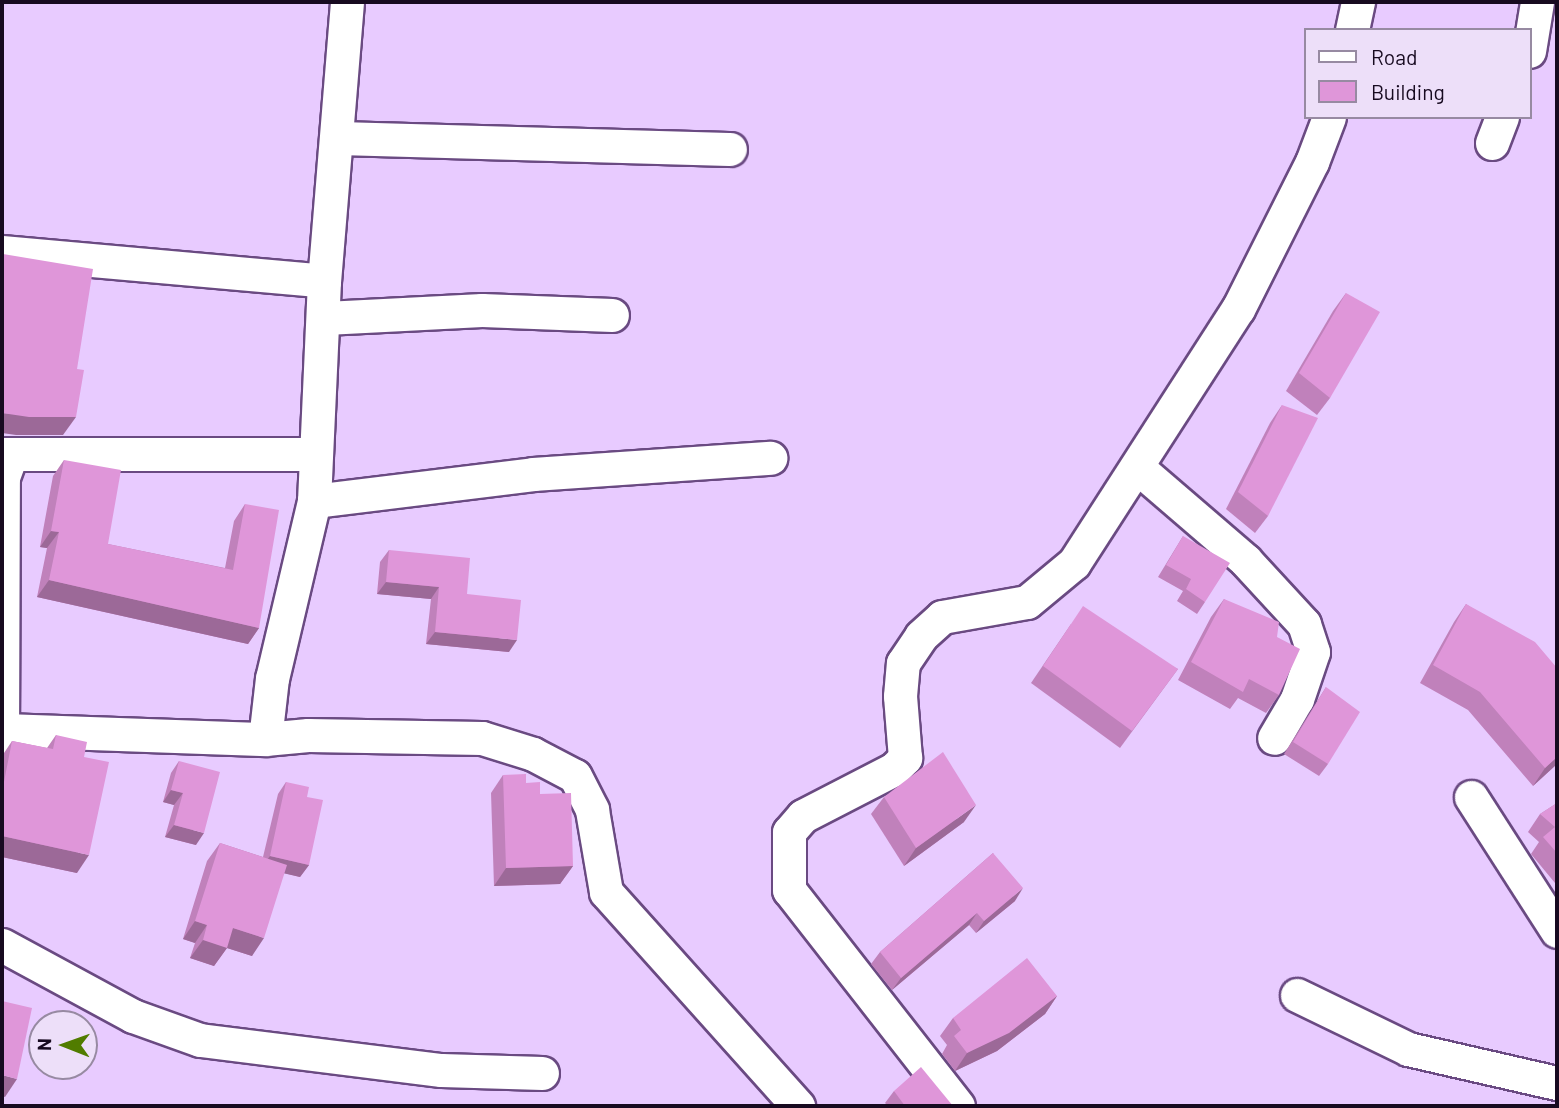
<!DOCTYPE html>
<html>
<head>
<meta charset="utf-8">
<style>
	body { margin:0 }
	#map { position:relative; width:1559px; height:1108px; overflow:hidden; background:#e8cbff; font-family:Barlow,sans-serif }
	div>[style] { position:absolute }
	.roads { filter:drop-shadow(2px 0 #6a4a82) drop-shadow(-2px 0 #6a4a82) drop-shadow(0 2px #6a4a82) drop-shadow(0 -2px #6a4a82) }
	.minor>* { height:33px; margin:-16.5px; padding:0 16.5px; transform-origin:16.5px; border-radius:16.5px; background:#fff }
	.wall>* { inset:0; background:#c081bb }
	.shaded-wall>* { inset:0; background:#9c6998 }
	.building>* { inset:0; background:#df96d9 }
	span { translate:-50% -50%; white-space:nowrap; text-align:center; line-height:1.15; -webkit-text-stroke:7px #eddff9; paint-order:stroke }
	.frame { position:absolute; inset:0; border:4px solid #170a20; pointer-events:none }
	.legend { position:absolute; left:1304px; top:28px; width:228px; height:91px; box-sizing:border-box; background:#eddff9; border:2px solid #978aa2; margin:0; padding:9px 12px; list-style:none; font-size:21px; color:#170a20 }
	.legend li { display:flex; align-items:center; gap:14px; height:35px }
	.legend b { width:35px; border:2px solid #978aa2 }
	.north { position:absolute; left:28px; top:1010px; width:70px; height:70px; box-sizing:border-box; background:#eddff9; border:2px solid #978aa2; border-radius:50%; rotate:271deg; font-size:19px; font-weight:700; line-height:28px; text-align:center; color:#170a20 }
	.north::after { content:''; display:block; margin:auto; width:24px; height:32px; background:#517c00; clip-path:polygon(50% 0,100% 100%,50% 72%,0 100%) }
</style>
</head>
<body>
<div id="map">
	<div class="roads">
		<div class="minor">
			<div style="left:347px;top:2px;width:280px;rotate:94.7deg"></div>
			<div style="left:324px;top:281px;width:220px;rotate:92.6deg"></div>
			<div style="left:314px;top:501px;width:182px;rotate:103.3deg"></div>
			<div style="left:272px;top:678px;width:61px;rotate:96.5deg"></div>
			<div style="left:265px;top:739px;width:43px;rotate:-5.3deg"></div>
			<div style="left:308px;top:735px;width:174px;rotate:1deg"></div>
			<div style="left:482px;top:738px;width:53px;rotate:17.4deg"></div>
			<div style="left:533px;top:754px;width:47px;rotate:27.6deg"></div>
			<div style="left:575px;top:776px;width:38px;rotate:63deg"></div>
			<div style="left:592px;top:810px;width:83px;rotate:80.3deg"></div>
			<div style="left:606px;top:892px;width:288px;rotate:48.1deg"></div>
			<div style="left:1352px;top:30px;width:29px;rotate:-78deg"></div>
			<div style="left:1529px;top:51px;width:50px;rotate:-80.7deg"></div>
			<div style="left:338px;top:138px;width:392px;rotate:1.6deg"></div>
			<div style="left:1492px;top:143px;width:28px;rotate:-69deg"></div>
			<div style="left:2px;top:252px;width:323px;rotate:5.1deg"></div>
			<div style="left:325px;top:318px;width:157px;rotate:-2.9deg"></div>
			<div style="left:482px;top:310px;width:130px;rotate:2.2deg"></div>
			<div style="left:2px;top:454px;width:314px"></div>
			<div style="left:1137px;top:467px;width:143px;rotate:40.7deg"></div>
			<div style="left:1245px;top:560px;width:87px;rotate:47.3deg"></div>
			<div style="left:1304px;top:624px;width:29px;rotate:72deg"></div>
			<div style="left:1313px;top:652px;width:50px;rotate:108.8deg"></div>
			<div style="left:1297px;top:699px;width:45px;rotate:120.5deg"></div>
			<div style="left:314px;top:501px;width:221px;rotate:-7deg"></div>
			<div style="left:533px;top:474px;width:238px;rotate:-3.9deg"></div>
			<div style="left:2px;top:730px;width:263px;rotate:2deg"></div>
			<div style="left:2px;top:739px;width:262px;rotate:-89.8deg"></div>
			<div style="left:3px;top:477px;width:23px;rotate:-70deg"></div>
			<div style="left:1471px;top:797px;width:159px;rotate:57.3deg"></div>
			<div style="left:2px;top:945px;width:149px;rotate:28.5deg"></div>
			<div style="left:133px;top:1016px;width:71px;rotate:19.7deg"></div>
			<div style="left:200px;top:1040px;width:243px;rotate:7.1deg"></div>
			<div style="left:441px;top:1070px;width:101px;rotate:1.7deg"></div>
			<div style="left:1297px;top:995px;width:123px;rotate:25.9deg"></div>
			<div style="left:1408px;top:1049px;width:153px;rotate:12.9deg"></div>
			<div style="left:958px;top:1106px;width:274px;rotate:-128deg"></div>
			<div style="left:789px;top:890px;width:58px;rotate:-90deg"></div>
			<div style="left:789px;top:832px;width:21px;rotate:-49deg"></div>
			<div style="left:803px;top:816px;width:102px;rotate:-27.3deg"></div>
			<div style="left:894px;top:769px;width:16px;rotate:-45deg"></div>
			<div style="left:905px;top:758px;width:62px;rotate:-94.6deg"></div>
			<div style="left:900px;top:696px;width:33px;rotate:-85deg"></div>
			<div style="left:903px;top:663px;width:32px;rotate:-56deg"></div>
			<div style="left:921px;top:636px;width:28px;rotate:-42deg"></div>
			<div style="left:942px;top:617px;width:86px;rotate:-10deg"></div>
			<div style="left:1027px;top:602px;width:61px;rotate:-39.7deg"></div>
			<div style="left:1074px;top:563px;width:302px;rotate:-57.2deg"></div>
			<div style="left:1238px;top:309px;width:165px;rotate:-63.3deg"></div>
			<div style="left:1312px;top:162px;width:48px;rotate:-69.3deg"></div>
		</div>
	</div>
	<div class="wall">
		<div style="clip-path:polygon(1346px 293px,1330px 398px,1317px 415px,1286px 391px,1333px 311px)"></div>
		<div style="clip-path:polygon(1282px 405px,1268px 516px,1255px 533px,1226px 509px,1270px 423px)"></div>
		<div style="clip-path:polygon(64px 460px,108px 544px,225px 568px,234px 521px,245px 504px,259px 628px,248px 644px,37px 597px,47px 548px,40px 547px,53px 476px)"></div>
		<div style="clip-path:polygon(1183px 536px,1205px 602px,1197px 614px,1177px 601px,1183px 591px,1158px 577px)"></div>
		<div style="clip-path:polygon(389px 550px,467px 594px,509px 652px,426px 644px,431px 599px,377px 594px,380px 562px)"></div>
		<div style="clip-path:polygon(1224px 599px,1277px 637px,1279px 695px,1266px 713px,1238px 698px,1230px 709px,1178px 680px,1211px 617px)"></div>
		<div style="clip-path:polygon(1466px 604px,1557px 668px,1557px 764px,1533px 786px,1468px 710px,1420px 683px,1454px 622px)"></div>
		<div style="clip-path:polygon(1071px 624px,1178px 669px,1120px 748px,1031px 683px)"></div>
		<div style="clip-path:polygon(1326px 687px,1328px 764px,1319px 776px,1284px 754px)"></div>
		<div style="clip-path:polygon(56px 735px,84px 757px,77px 873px,2px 857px,2px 756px,12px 741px,47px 748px)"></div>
		<div style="clip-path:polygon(179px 761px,196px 845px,165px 837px,174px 805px,163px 802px,171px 773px)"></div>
		<div style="clip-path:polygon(503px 775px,526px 783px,540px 794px,573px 866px,560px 884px,494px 886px,491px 793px)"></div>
		<div style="clip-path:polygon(286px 782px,307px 797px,309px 865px,300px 877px,284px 873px,252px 956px,227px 948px,214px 966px,190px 958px,195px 943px,183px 939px,207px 861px,220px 843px,263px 857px,278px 794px)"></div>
		<div style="clip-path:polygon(884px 797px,964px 822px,904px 866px,871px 814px)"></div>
		<div style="clip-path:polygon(1557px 803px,1557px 882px,1555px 883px,1531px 854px,1539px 842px,1528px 832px,1540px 814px)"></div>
		<div style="clip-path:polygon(993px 853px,1015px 901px,976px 933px,969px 925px,892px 990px,871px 964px,880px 952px)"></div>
		<div style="clip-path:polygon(1057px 996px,1045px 1014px,997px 1051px,955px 1071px,942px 1054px,947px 1045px,940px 1036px,953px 1018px)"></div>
		<div style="clip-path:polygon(894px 1091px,953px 1106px,888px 1106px,885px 1103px)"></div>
	</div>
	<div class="shaded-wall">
		<div style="clip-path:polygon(2px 413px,76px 417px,63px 435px,16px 435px,2px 433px)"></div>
		<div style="clip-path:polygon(51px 531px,59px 532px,47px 548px,40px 547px)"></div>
		<div style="clip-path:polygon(49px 580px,259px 628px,248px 644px,37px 597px)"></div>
		<div style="clip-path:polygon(386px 582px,439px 587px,431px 599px,377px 594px)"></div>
		<div style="clip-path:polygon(435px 632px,517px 640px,509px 652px,426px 644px)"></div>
		<div style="clip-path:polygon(1557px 757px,1557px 764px,1533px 786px,1545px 768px)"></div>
		<div style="clip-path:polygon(171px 790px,183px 793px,174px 805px,163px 802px)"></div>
		<div style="clip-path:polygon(976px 805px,964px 822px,904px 866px,916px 848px)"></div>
		<div style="clip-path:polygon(174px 825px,204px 833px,196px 845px,165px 837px)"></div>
		<div style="clip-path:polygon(2px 836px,89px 855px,77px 873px,2px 857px)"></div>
		<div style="clip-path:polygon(270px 856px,309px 865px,300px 877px,261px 868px)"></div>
		<div style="clip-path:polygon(573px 866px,560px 884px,494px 886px,506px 868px)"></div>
		<div style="clip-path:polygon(1023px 888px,1015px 901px,976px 933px,984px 921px)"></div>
		<div style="clip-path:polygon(977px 913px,969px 925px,892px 990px,901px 978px)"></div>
		<div style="clip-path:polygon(195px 921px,207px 925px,195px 943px,183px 939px)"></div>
		<div style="clip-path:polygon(233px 928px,264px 938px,252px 956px,227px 948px,214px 966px,190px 958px,203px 940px)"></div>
		<div style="clip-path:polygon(1057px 996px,1045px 1014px,997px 1051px,955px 1071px,967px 1053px)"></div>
		<div style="clip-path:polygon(2px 1075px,17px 1079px,5px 1097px,2px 1096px)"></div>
	</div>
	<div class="building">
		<div style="clip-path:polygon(3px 254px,93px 269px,77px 369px,84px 370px,76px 417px,29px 417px,2px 413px,2px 265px)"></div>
		<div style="clip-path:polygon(1346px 293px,1380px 312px,1330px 398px,1299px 373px)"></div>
		<div style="clip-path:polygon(1282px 405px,1318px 418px,1268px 516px,1238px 492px)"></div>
		<div style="clip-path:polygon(64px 460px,121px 470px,108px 544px,233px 570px,245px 504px,279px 510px,259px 628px,49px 580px,59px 532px,51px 531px)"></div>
		<div style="clip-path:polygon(1183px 536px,1230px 563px,1205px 602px,1186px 589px,1191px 579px,1166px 565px)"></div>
		<div style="clip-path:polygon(389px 550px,470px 558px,467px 594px,521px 600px,517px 640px,435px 632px,439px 587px,386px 582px)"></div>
		<div style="clip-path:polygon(1224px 599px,1279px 622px,1277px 637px,1300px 649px,1279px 695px,1249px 679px,1243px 692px,1191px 662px)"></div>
		<div style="clip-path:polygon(1466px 604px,1535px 642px,1557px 668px,1557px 757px,1545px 768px,1480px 692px,1433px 665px)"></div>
		<div style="clip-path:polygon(1083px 606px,1178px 669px,1132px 731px,1043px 666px)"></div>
		<div style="clip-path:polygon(1326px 687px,1360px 712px,1328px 764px,1293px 742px)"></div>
		<div style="clip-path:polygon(56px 735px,87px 742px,84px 757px,109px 762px,89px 855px,2px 836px,2px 792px,12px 741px,53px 749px)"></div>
		<div style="clip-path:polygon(943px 752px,976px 805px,916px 848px,884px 797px)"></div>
		<div style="clip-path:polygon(179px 761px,220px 772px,204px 833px,174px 825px,183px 793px,171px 790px)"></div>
		<div style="clip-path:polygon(526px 774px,526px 783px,540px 782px,540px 794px,571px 793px,573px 866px,506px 868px,503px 775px)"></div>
		<div style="clip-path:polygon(286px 782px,309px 787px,307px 797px,323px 800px,309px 865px,270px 856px)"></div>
		<div style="clip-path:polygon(1557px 803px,1557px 853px,1543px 837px,1555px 827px,1540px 814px)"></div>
		<div style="clip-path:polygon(220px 843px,287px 865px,264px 938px,233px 928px,227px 948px,203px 940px,207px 925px,195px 921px)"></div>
		<div style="clip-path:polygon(993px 853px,1023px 888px,984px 921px,977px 913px,901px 978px,880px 952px)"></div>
		<div style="clip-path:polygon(1027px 958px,1057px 996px,1009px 1033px,967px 1053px,954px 1036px,961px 1030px,953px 1018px)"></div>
		<div style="clip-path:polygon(2px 1001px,32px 1008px,17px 1079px,2px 1075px)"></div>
		<div style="clip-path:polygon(921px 1067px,953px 1106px,905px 1106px,894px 1091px)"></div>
	</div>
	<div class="frame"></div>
	<ul class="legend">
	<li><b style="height:9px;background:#fff"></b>Road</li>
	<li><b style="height:19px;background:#df96d9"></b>Building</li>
	</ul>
	<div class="north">N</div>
</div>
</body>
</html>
